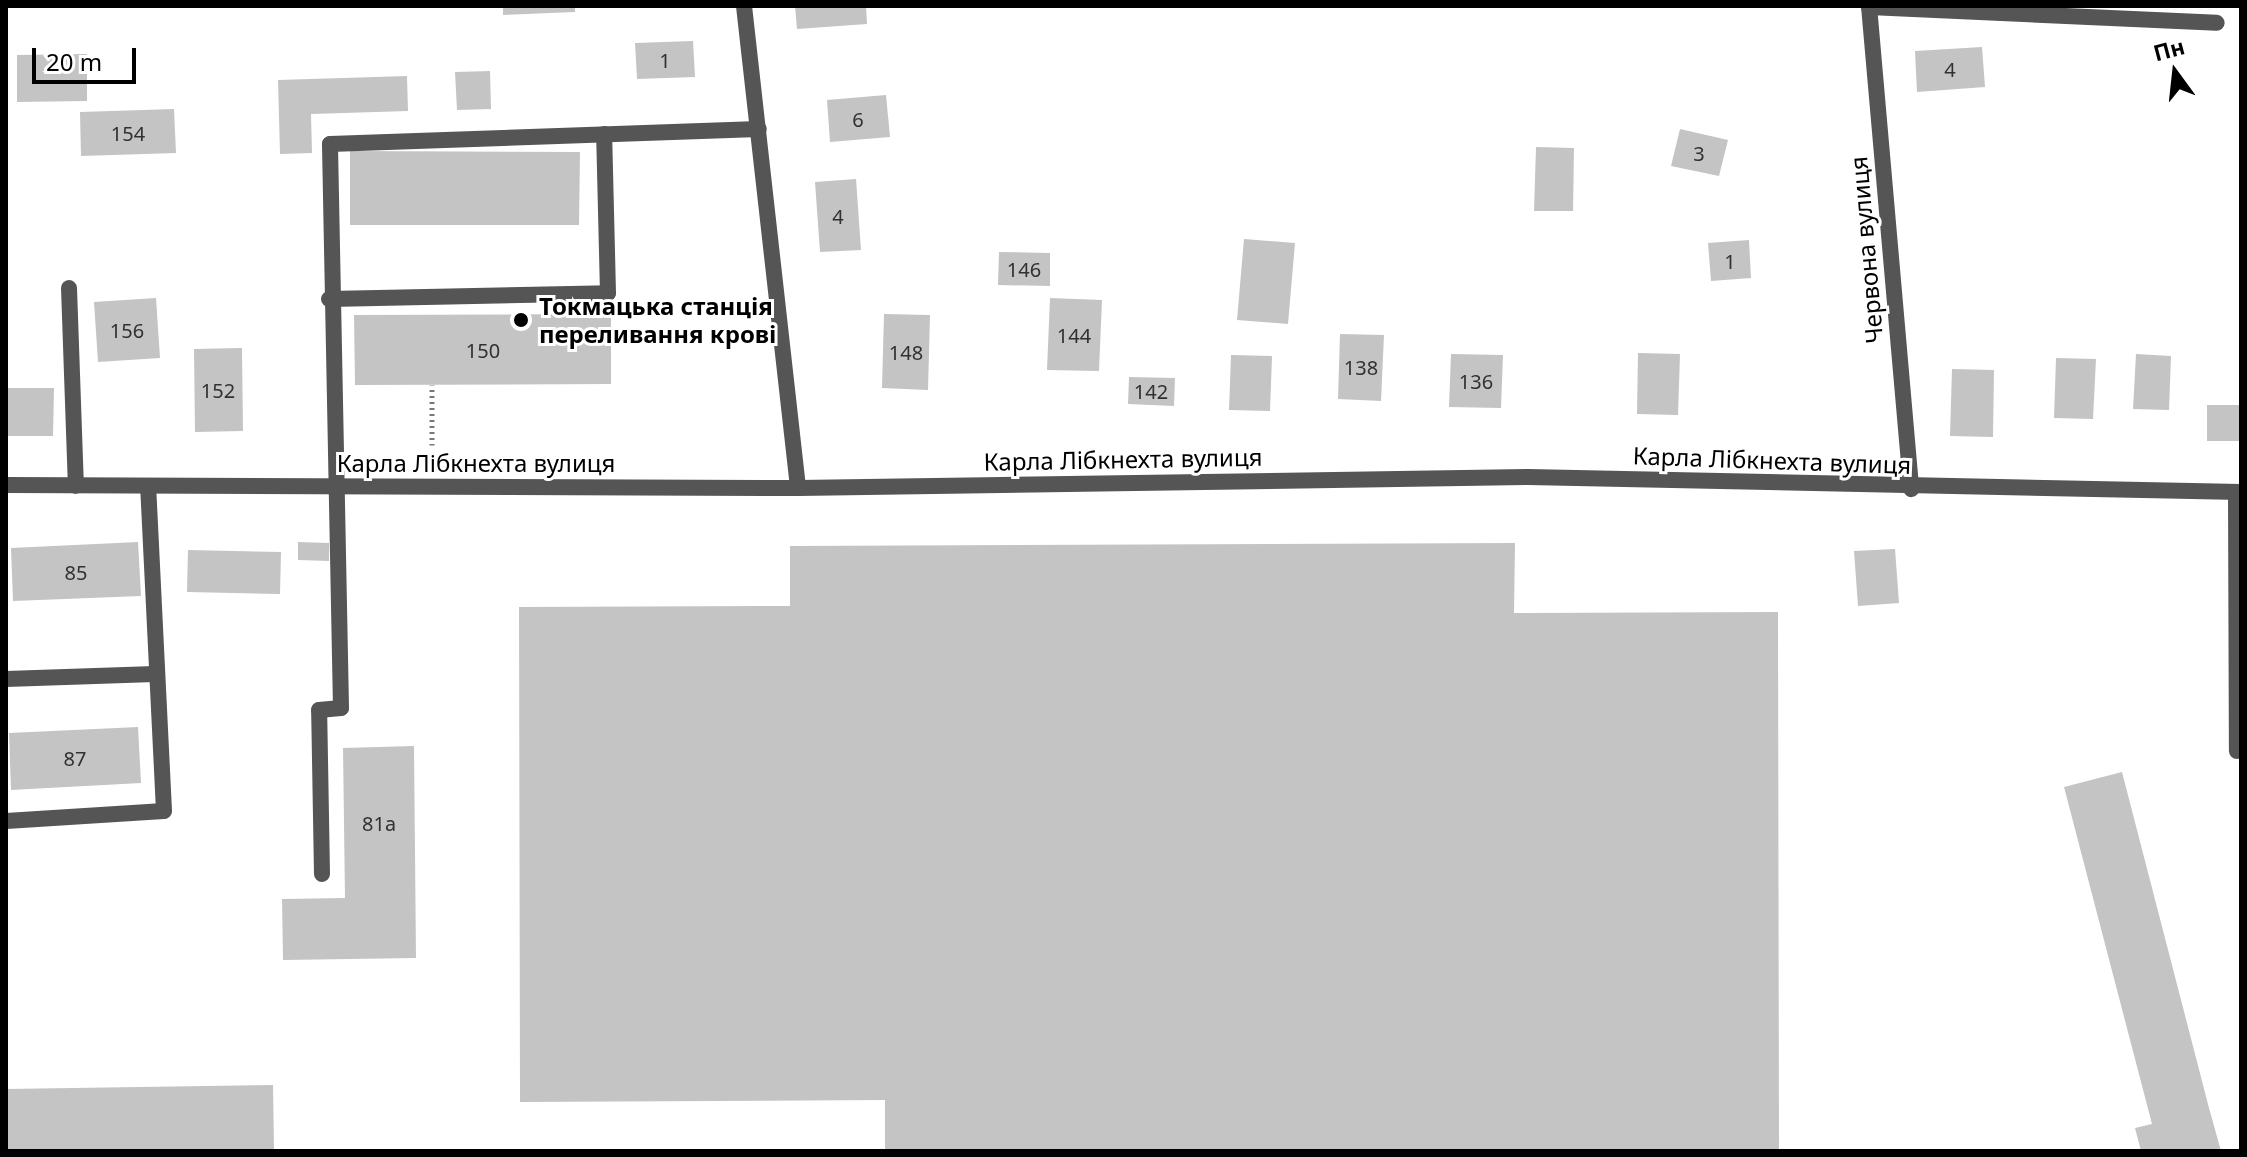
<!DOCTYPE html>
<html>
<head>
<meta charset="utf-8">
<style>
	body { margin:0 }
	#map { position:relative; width:2247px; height:1157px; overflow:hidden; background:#fff; font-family:"Noto Sans",sans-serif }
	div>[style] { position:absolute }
	.building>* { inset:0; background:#c4c4c4 }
	.path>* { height:5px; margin-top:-2.5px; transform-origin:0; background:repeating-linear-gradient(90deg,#777 0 2px,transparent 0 6px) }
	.service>* { height:16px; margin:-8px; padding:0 8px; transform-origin:8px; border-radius:8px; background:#555 }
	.minor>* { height:16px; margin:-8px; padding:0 8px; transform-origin:8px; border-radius:8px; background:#555 }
	.dots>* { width:22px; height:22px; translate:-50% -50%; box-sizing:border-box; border:4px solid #fff; border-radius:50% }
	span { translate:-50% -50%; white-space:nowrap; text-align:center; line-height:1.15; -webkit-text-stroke:6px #fff; paint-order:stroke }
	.number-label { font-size:20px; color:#313131 }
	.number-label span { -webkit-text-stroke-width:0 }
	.street-label { font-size:24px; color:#000 }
	.poi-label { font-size:24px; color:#000; font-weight:700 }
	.left { translate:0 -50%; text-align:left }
	.frame { position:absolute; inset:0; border:8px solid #000; pointer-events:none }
	.north { position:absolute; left:2135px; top:32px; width:80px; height:80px; -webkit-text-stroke:6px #fff; paint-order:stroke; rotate:345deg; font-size:22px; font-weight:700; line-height:32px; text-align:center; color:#000 }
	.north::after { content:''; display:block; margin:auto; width:28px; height:36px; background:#000; clip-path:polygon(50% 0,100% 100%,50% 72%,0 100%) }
	.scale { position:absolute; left:32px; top:48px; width:104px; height:36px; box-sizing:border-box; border:4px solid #000; border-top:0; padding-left:10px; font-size:24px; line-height:28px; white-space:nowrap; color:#000; -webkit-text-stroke:6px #fff; paint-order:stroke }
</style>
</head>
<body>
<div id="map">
	<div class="building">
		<div style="clip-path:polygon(503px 6px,575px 6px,575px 12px,503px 15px)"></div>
		<div style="clip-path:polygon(795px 6px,866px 6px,867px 24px,797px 29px)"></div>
		<div style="clip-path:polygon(693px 41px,695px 77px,637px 79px,635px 43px)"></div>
		<div style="clip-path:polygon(1982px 47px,1985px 87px,1917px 92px,1915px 51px)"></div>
		<div style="clip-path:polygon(87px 54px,87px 101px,17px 102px,17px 55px)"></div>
		<div style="clip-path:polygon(490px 71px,491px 109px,457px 110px,455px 72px)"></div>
		<div style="clip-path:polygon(407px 76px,408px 111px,311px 114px,312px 153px,280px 154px,278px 80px)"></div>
		<div style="clip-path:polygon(886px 95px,890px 137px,830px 142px,827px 100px)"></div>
		<div style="clip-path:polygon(174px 109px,176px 153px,81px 156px,80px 112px)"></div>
		<div style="clip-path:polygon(1680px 129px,1728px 140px,1719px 176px,1671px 166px)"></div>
		<div style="clip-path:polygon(1536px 147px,1574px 148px,1573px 211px,1534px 211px)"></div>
		<div style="clip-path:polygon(350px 151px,580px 152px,579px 225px,350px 225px)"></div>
		<div style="clip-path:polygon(856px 179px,861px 250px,820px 252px,815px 182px)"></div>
		<div style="clip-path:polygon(1244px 239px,1295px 243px,1288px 324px,1237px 320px)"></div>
		<div style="clip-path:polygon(1749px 240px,1751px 278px,1711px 281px,1708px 243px)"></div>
		<div style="clip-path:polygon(999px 252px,1050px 253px,1050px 286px,998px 285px)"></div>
		<div style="clip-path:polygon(156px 298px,160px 358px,98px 362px,94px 302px)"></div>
		<div style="clip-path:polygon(1050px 298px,1102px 300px,1099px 371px,1047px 370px)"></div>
		<div style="clip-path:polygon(611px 314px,611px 384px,355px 385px,354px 315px)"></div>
		<div style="clip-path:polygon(884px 314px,930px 315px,928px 390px,882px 388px)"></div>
		<div style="clip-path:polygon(1340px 334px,1384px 335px,1381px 401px,1338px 399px)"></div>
		<div style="clip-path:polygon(242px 348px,243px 431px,195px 432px,194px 349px)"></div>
		<div style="clip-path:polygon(1638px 353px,1680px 354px,1678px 415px,1637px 414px)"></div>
		<div style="clip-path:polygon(1451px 354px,1503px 355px,1501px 408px,1449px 407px)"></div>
		<div style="clip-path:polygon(2136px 354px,2171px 356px,2169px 410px,2133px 409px)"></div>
		<div style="clip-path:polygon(1231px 355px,1272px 356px,1270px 411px,1229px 410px)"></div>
		<div style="clip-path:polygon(2056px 358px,2096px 359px,2093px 419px,2054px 418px)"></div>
		<div style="clip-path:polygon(1952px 369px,1994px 370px,1993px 437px,1950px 436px)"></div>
		<div style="clip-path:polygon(1129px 377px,1175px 378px,1174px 406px,1128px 404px)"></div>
		<div style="clip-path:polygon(6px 388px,54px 388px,53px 436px,6px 436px)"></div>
		<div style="clip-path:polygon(2207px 405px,2241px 405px,2241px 441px,2207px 441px)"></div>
		<div style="clip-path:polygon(138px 542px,141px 596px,13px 601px,11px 548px)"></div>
		<div style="clip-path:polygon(298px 542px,329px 543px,329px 561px,298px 560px)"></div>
		<div style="clip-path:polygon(1515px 543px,1514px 613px,1778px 612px,1779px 1151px,885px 1151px,885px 1100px,520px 1102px,519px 607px,790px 606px,790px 546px)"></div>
		<div style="clip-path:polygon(1895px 549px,1899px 603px,1858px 606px,1854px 551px)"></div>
		<div style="clip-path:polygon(188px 550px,281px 552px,280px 594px,187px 592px)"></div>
		<div style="clip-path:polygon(138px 727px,141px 783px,11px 790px,9px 733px)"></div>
		<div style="clip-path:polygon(414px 746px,416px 958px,283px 960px,282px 899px,345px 898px,343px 748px)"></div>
		<div style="clip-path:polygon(2122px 772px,2209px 1108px,2221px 1151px,2141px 1151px,2135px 1128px,2152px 1124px,2064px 787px)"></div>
		<div style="clip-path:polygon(273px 1085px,274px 1150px,6px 1151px,6px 1089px)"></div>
	</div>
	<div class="path">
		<div style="left:432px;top:445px;width:60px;rotate:-90deg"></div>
	</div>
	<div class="service">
		<div style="left:1869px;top:7px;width:348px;rotate:2.6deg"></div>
		<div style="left:69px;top:288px;width:198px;rotate:88deg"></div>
		<div style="left:329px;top:299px;width:279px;rotate:-1.2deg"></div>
		<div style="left:608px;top:293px;width:159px;rotate:-91.4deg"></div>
		<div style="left:2236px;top:492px;width:259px;rotate:89.8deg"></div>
		<div style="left:6px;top:679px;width:149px;rotate:-1.9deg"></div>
		<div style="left:6px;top:821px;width:158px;rotate:-3.6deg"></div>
		<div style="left:164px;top:811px;width:325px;rotate:-92.8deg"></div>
		<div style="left:322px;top:874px;width:164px;rotate:-91deg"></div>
		<div style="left:319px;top:710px;width:22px;rotate:-5deg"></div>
		<div style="left:341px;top:708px;width:564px;rotate:-91.12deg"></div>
		<div style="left:330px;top:144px;width:429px;rotate:-2deg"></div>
	</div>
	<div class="minor">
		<div style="left:744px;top:6px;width:485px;rotate:83.6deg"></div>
		<div style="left:1869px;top:6px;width:485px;rotate:85deg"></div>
		<div style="left:6px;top:485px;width:792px;rotate:0.22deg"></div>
		<div style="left:798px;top:488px;width:730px;rotate:-0.86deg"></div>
		<div style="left:1528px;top:477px;width:713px;rotate:1.21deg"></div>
	</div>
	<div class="dots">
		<div style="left:521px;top:320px;background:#000"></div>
	</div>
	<div class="number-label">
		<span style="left:665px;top:60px">1</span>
		<span style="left:1950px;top:69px">4</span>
		<span style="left:858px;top:119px">6</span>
		<span style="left:128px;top:133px">154</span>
		<span style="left:1699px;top:153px">3</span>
		<span style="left:838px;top:216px">4</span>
		<span style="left:1730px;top:261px">1</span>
		<span style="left:1024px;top:269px">146</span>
		<span style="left:127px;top:330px">156</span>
		<span style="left:1074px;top:335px">144</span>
		<span style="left:483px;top:350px">150</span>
		<span style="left:906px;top:352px">148</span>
		<span style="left:1361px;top:367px">138</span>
		<span style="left:1476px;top:381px">136</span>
		<span style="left:218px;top:390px">152</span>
		<span style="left:1151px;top:391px">142</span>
		<span style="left:76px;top:572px">85</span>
		<span style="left:75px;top:758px">87</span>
		<span style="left:379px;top:823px">81а</span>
	</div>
	<div class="street-label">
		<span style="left:1866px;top:250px;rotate:-95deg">Червона вулиця</span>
		<span style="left:1123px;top:459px;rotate:-1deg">Карла Лібкнехта вулиця</span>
		<span style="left:1772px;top:460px;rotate:2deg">Карла Лібкнехта вулиця</span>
		<span style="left:476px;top:463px">Карла Лібкнехта вулиця</span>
	</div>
	<div class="poi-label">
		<span class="left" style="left:539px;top:320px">Токмацька станція<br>переливання крові</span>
	</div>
	<div class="frame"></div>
	<div class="north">Пн</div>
	<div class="scale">20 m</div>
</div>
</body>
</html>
